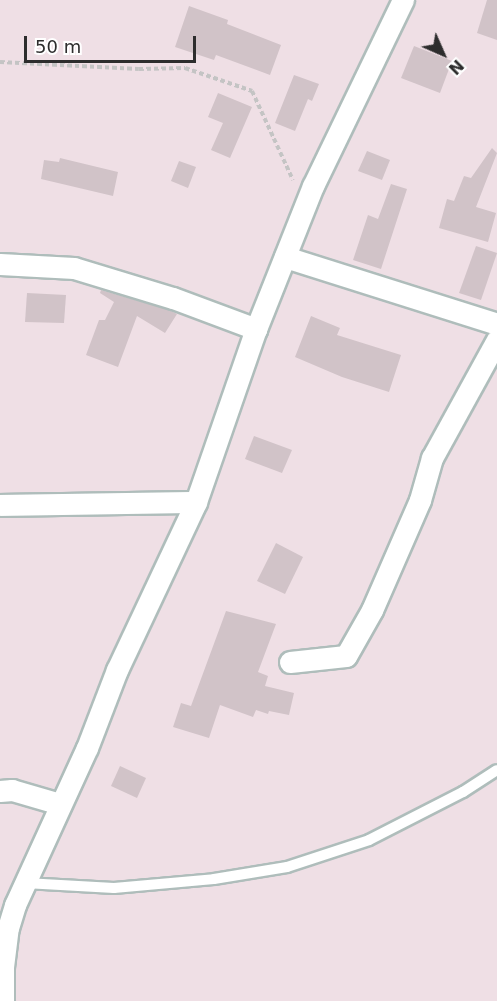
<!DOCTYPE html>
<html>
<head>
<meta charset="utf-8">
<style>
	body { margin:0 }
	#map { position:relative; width:497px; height:1001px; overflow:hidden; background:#efdfe5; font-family:"DejaVu Sans",sans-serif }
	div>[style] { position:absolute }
	.building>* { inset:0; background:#d1c3c8 }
	.path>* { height:4px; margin-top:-2px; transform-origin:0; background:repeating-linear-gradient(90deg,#c4c4c4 0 4.5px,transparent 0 7.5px) }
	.roads { filter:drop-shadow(2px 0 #afbdbb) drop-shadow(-2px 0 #afbdbb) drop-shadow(0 2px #afbdbb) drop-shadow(0 -2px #afbdbb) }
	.lane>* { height:10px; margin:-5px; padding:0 5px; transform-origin:5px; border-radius:5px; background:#fff }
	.street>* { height:21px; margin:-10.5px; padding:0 10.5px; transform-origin:10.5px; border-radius:10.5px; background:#fff }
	span { translate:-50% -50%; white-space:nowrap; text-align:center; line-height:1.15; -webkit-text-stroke:6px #fff; paint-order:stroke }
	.north { position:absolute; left:413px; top:24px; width:60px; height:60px; -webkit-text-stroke:4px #fff; paint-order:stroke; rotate:135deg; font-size:16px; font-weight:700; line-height:24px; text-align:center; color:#2d2d2d }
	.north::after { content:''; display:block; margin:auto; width:21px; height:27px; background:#2d2d2d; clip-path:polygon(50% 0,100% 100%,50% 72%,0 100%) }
	.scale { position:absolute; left:24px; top:36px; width:172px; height:27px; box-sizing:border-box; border:3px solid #2d2d2d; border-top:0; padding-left:8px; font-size:18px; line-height:21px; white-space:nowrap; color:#2d2d2d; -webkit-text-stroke:4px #fff; paint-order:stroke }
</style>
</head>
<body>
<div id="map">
	<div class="building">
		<div style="clip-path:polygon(487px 0,497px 0,497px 40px,477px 33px)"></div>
		<div style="clip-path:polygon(189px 6px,228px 20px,227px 24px,281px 45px,270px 75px,216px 55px,214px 60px,175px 47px)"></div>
		<div style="clip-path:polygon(414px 46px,452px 61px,440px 93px,401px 78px)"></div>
		<div style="clip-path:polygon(294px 75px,319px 84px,312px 101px,308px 99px,295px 131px,275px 123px)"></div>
		<div style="clip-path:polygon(218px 93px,252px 107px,230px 158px,211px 150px,223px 123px,208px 117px)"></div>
		<div style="clip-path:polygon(492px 148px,497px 153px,476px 207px,496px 213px,488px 242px,439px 228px,447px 199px,454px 201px,464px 176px,471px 178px)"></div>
		<div style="clip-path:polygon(367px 151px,390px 160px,382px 180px,358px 171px)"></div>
		<div style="clip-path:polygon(60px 158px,118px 172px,113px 196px,41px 179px,44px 160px,59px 162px)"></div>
		<div style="clip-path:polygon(179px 161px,196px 167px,188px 188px,171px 181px)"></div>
		<div style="clip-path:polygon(391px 184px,407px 189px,381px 269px,353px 260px,368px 215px,378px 219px)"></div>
		<div style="clip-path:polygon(476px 246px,497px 253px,481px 300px,459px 293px)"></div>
		<div style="clip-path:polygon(101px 290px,169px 310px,177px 314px,165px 333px,137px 316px,118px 367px,86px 355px,99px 320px,105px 320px,114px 302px,100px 293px)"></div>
		<div style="clip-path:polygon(27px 293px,66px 295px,64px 323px,25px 322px)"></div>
		<div style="clip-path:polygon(311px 316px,340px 328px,337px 335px,401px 355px,389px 392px,342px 377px,295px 357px)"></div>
		<div style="clip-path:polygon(254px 436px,292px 450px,282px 473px,245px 459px)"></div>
		<div style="clip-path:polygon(276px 543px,303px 557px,285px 594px,257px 581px)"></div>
		<div style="clip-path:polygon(226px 611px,276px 624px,258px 672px,268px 676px,265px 686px,294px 693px,289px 715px,269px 711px,268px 714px,256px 710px,253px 717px,220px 705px,209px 738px,173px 727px,181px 703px,191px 706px)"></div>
		<div style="clip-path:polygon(120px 766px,146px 778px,137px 798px,111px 786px)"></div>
	</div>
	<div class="path">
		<div style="left:0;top:62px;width:139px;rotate:2.9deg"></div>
		<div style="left:139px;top:69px;width:46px;rotate:-1.2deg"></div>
		<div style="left:185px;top:68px;width:71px;rotate:18.9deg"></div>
		<div style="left:252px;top:91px;width:98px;rotate:65.3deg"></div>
	</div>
	<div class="roads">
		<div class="lane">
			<div style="left:25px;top:883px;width:89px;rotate:3.2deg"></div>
			<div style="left:114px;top:888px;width:100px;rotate:-5.1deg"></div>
			<div style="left:214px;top:879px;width:74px;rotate:-9.3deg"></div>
			<div style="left:287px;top:867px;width:86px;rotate:-18.2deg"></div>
			<div style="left:369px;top:840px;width:106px;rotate:-27.1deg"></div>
			<div style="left:463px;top:792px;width:40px;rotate:-32.9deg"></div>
		</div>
		<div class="street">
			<div style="left:285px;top:257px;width:222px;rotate:17.5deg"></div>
			<div style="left:0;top:264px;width:74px;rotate:3.1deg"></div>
			<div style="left:74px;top:268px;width:103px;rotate:16.9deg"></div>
			<div style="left:173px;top:298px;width:89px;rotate:20.5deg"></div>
			<div style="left:0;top:505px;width:196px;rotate:-0.9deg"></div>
			<div style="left:290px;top:662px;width:56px;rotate:-6.1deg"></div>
			<div style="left:346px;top:656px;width:53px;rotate:-60.5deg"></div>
			<div style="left:372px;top:610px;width:120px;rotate:-66.4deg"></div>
			<div style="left:420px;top:500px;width:44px;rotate:-74.1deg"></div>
			<div style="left:432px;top:458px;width:135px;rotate:-61.2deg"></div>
			<div style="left:0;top:791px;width:12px;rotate:-5deg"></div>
			<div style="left:12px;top:790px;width:50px;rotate:16.3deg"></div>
			<div style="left:3px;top:1001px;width:34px;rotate:-90deg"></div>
			<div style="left:3px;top:967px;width:39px;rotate:-83deg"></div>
			<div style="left:8px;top:928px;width:24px;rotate:-73deg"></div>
			<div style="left:15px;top:905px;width:173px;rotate:-65.4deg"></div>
			<div style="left:87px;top:748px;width:84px;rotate:-69deg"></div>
			<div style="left:117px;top:670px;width:186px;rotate:-64.8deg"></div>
			<div style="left:196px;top:502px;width:183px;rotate:-70.9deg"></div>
			<div style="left:256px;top:329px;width:154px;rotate:-68.3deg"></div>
			<div style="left:313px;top:186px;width:207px;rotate:-64.2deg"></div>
		</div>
	</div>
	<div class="north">N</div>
	<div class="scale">50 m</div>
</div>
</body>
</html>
